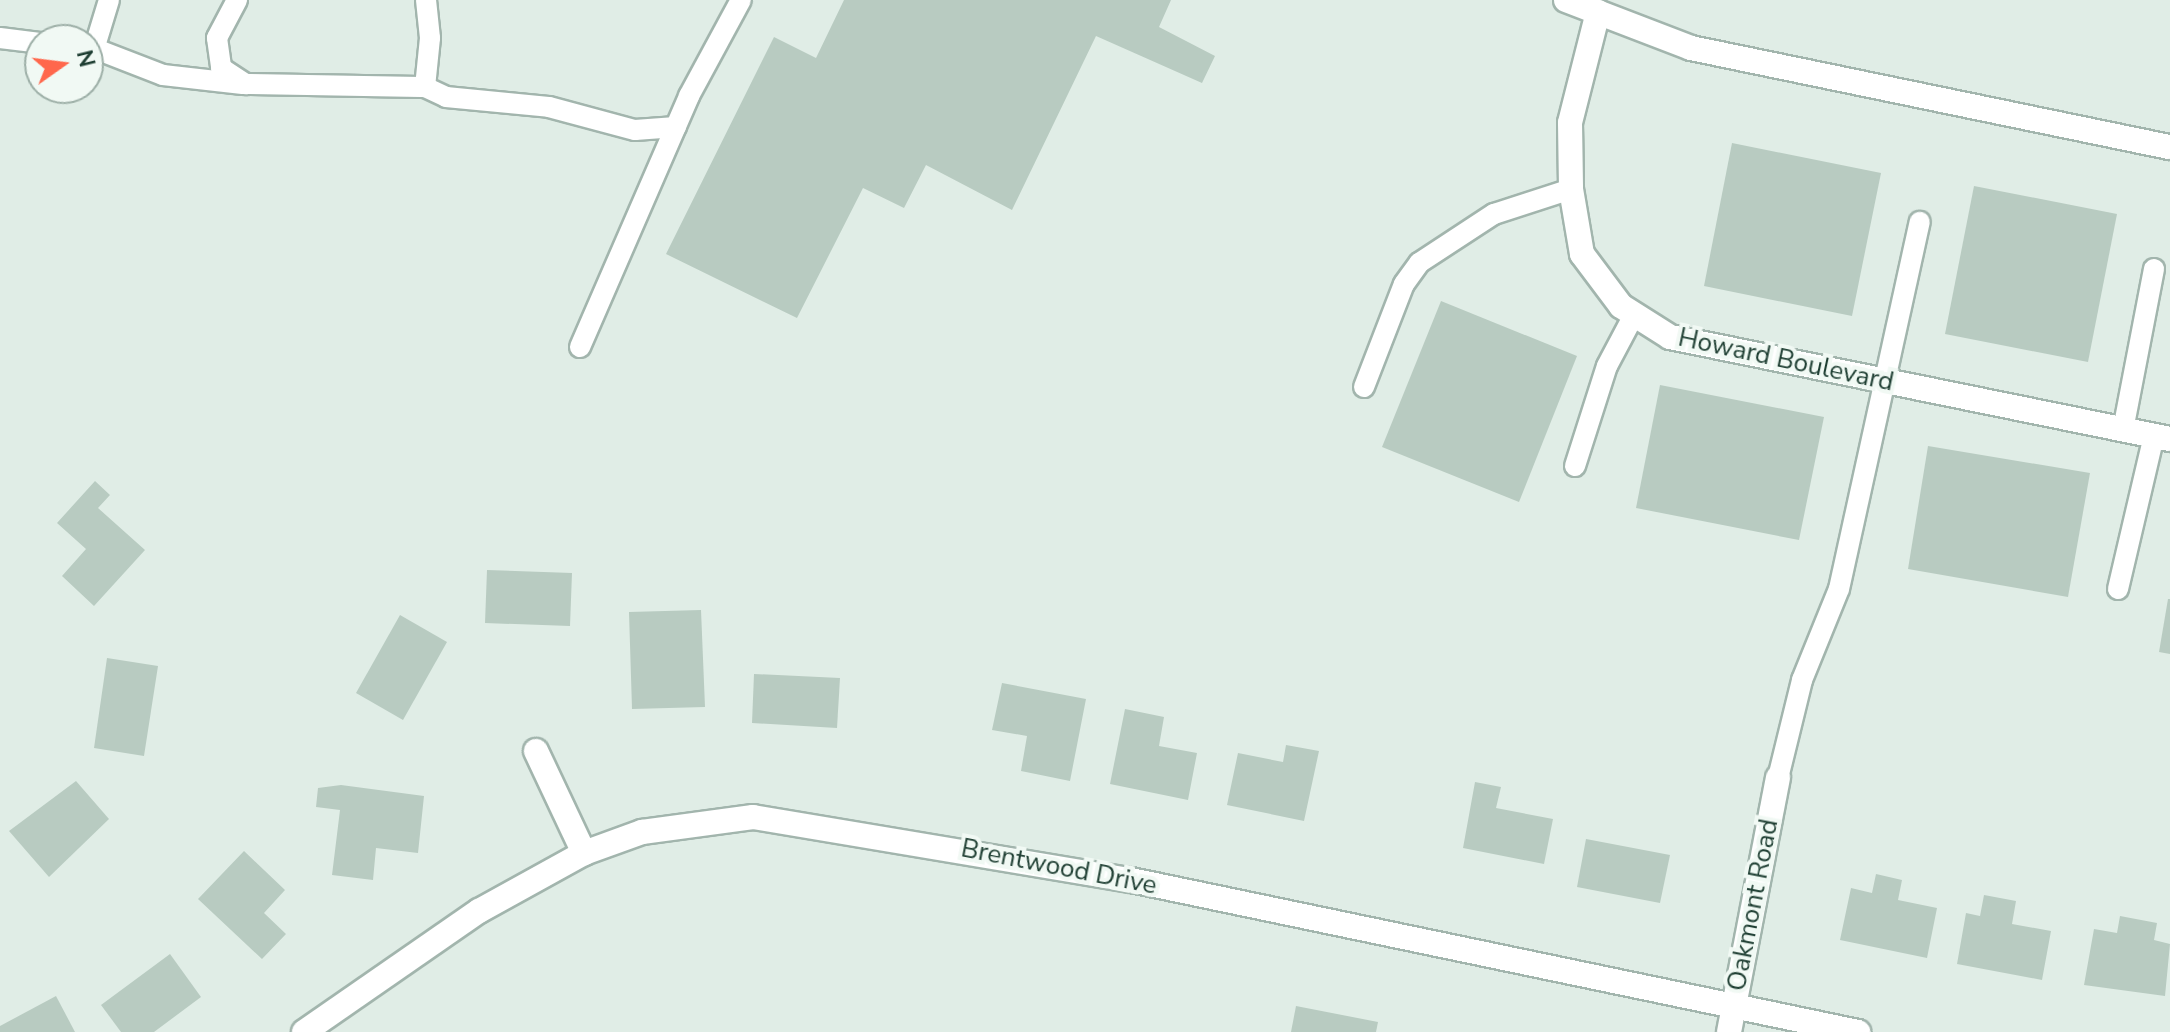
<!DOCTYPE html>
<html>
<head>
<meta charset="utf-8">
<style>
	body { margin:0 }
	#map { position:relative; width:2170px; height:1032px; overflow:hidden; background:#e0ede6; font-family:"Nunito Sans",sans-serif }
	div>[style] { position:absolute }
	.building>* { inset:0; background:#b8cbc1 }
	.roads { filter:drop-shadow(2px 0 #a2b5ad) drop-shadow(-2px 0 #a2b5ad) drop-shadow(0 2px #a2b5ad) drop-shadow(0 -2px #a2b5ad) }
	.service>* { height:20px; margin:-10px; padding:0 10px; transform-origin:10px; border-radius:10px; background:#fff }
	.minor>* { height:24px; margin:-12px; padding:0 12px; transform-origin:12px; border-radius:12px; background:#fff }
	span { translate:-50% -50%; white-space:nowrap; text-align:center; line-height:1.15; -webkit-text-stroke:8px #f1f9f4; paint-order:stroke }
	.street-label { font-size:26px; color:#1f3f33 }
	.north { position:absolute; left:24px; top:24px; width:80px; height:80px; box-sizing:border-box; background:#f1f9f4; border:2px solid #9dafa7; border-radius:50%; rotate:76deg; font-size:22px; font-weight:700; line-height:32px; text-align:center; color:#1f3f33 }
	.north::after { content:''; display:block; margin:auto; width:28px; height:36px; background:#ff674c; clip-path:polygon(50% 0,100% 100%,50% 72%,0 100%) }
</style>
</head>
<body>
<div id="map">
	<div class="building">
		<div style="clip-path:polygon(844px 0,1171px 0,1159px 27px,1215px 56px,1202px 83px,1096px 36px,1012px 210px,926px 165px,904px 208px,863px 188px,797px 318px,666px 254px,774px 37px,816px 58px)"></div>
		<div style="clip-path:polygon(1732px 143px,1881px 173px,1852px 316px,1704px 286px)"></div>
		<div style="clip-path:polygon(1974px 186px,2117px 214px,2088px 362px,1945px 334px)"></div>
		<div style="clip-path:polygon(1441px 301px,1577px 356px,1519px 502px,1382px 447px)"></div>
		<div style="clip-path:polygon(1660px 385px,1824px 417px,1799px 540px,1636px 508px)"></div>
		<div style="clip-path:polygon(1928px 446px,2090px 473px,2068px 597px,1908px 569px)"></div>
		<div style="clip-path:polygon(95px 481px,110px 495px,98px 508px,145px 550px,94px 606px,62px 576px,86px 549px,57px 523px)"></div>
		<div style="clip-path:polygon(487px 570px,572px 573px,570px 626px,485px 623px)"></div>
		<div style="clip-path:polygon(2168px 599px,2170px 599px,2170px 654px,2159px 652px)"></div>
		<div style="clip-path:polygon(701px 610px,705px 707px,632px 709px,629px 612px)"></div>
		<div style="clip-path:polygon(400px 615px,447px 642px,403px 720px,356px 693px)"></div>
		<div style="clip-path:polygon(107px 658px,158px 666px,144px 756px,94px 748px)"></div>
		<div style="clip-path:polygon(754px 674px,840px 678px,837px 728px,752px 723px)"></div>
		<div style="clip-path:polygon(1002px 683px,1086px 699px,1070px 781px,1021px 771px,1027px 736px,992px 730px)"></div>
		<div style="clip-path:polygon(1125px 709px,1164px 717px,1159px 746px,1197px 753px,1188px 800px,1110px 784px)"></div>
		<div style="clip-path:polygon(1286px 745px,1319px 751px,1304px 821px,1227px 805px,1238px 753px,1283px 762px)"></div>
		<div style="clip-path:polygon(76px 781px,109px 819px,49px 877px,9px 831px)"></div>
		<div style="clip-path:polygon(1475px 782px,1501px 787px,1496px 808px,1553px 819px,1544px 864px,1463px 848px)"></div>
		<div style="clip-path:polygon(341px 785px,424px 796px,418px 853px,376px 848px,373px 880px,332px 875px,340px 810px,316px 807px,318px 788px)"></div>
		<div style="clip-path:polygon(1586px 839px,1670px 855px,1660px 903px,1577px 887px)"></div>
		<div style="clip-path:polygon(244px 851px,285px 890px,264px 913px,286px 934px,262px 959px,198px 899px)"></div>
		<div style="clip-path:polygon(1876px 874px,1902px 880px,1898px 900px,1937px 908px,1927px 958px,1840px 940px,1851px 888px,1872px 893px)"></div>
		<div style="clip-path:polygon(1984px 895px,2016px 901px,2012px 924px,2051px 931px,2042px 980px,1957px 964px,1966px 913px,1980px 916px)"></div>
		<div style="clip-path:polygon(2120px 916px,2157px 923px,2154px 940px,2170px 944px,2165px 996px,2084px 985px,2094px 929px,2117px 933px)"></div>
		<div style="clip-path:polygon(170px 954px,201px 997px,154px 1032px,121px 1032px,101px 1005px)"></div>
		<div style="clip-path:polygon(56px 996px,75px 1032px,0 1032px,0 1026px)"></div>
		<div style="clip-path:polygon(1296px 1006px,1378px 1022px,1376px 1032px,1291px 1032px)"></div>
	</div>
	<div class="roads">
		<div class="service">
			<div style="left:237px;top:0;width:43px;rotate:117.8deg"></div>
			<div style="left:217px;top:38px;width:30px;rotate:82deg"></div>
			<div style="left:221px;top:68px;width:30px;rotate:33deg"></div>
			<div style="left:246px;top:84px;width:179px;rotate:1deg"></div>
			<div style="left:426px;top:0;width:38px;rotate:84deg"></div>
			<div style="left:430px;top:38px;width:49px;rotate:95.8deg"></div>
			<div style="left:425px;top:87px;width:23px;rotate:25deg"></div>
			<div style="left:446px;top:97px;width:103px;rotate:5.5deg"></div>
			<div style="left:549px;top:107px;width:89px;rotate:15deg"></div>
			<div style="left:635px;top:130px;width:41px;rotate:-4.2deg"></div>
			<div style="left:0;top:38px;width:40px;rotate:7.1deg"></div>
			<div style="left:88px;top:46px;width:80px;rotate:21.1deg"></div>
			<div style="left:163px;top:75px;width:80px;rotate:6.5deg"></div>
			<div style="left:95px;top:46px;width:48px;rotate:-73.1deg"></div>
			<div style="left:580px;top:347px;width:274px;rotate:-66.5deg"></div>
			<div style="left:689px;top:96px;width:109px;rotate:-61.6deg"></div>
			<div style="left:1364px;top:387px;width:110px;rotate:-68.8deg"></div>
			<div style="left:1404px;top:284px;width:26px;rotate:-54deg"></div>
			<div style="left:1419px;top:263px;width:90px;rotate:-33.2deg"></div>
			<div style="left:1494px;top:214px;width:81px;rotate:-18deg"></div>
			<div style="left:2123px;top:430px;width:164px;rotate:-79.1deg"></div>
			<div style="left:1575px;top:466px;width:105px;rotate:-72.3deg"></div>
			<div style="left:1607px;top:366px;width:58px;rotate:-62.1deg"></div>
			<div style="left:2118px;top:589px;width:157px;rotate:-76.8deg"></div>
			<div style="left:1778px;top:778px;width:101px;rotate:-76.2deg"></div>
			<div style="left:1802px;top:680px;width:98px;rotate:-67.9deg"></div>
			<div style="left:1839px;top:589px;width:376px;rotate:-77.6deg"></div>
		</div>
		<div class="minor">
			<div style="left:1566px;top:0;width:134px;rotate:21deg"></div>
			<div style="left:1691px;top:48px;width:489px;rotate:11.7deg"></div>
			<div style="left:1598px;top:12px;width:114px;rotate:104.2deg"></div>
			<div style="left:1570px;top:123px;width:66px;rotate:89.1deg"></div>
			<div style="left:1571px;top:189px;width:66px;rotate:80.4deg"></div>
			<div style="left:1582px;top:254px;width:65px;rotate:53.1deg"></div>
			<div style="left:1621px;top:306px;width:58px;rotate:32.3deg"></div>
			<div style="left:1670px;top:337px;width:510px;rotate:11.53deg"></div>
			<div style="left:536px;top:751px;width:113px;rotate:64.8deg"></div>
			<div style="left:304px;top:1032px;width:213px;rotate:-34.7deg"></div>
			<div style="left:479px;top:911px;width:120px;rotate:-28.9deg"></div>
			<div style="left:584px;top:853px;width:62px;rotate:-19.9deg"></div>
			<div style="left:642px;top:832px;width:112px;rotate:-7.7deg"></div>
			<div style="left:753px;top:817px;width:383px;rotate:9.5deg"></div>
			<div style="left:1131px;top:880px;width:743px;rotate:11.81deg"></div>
			<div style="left:1729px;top:1032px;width:259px;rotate:-79.1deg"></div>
		</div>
	</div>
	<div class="street-label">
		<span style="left:1786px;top:360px;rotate:12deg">Howard Boulevard</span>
		<span style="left:1059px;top:867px;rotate:11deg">Brentwood Drive</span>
		<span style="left:1753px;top:905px;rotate:-79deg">Oakmont Road</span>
	</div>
	<div class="north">N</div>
</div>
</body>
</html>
